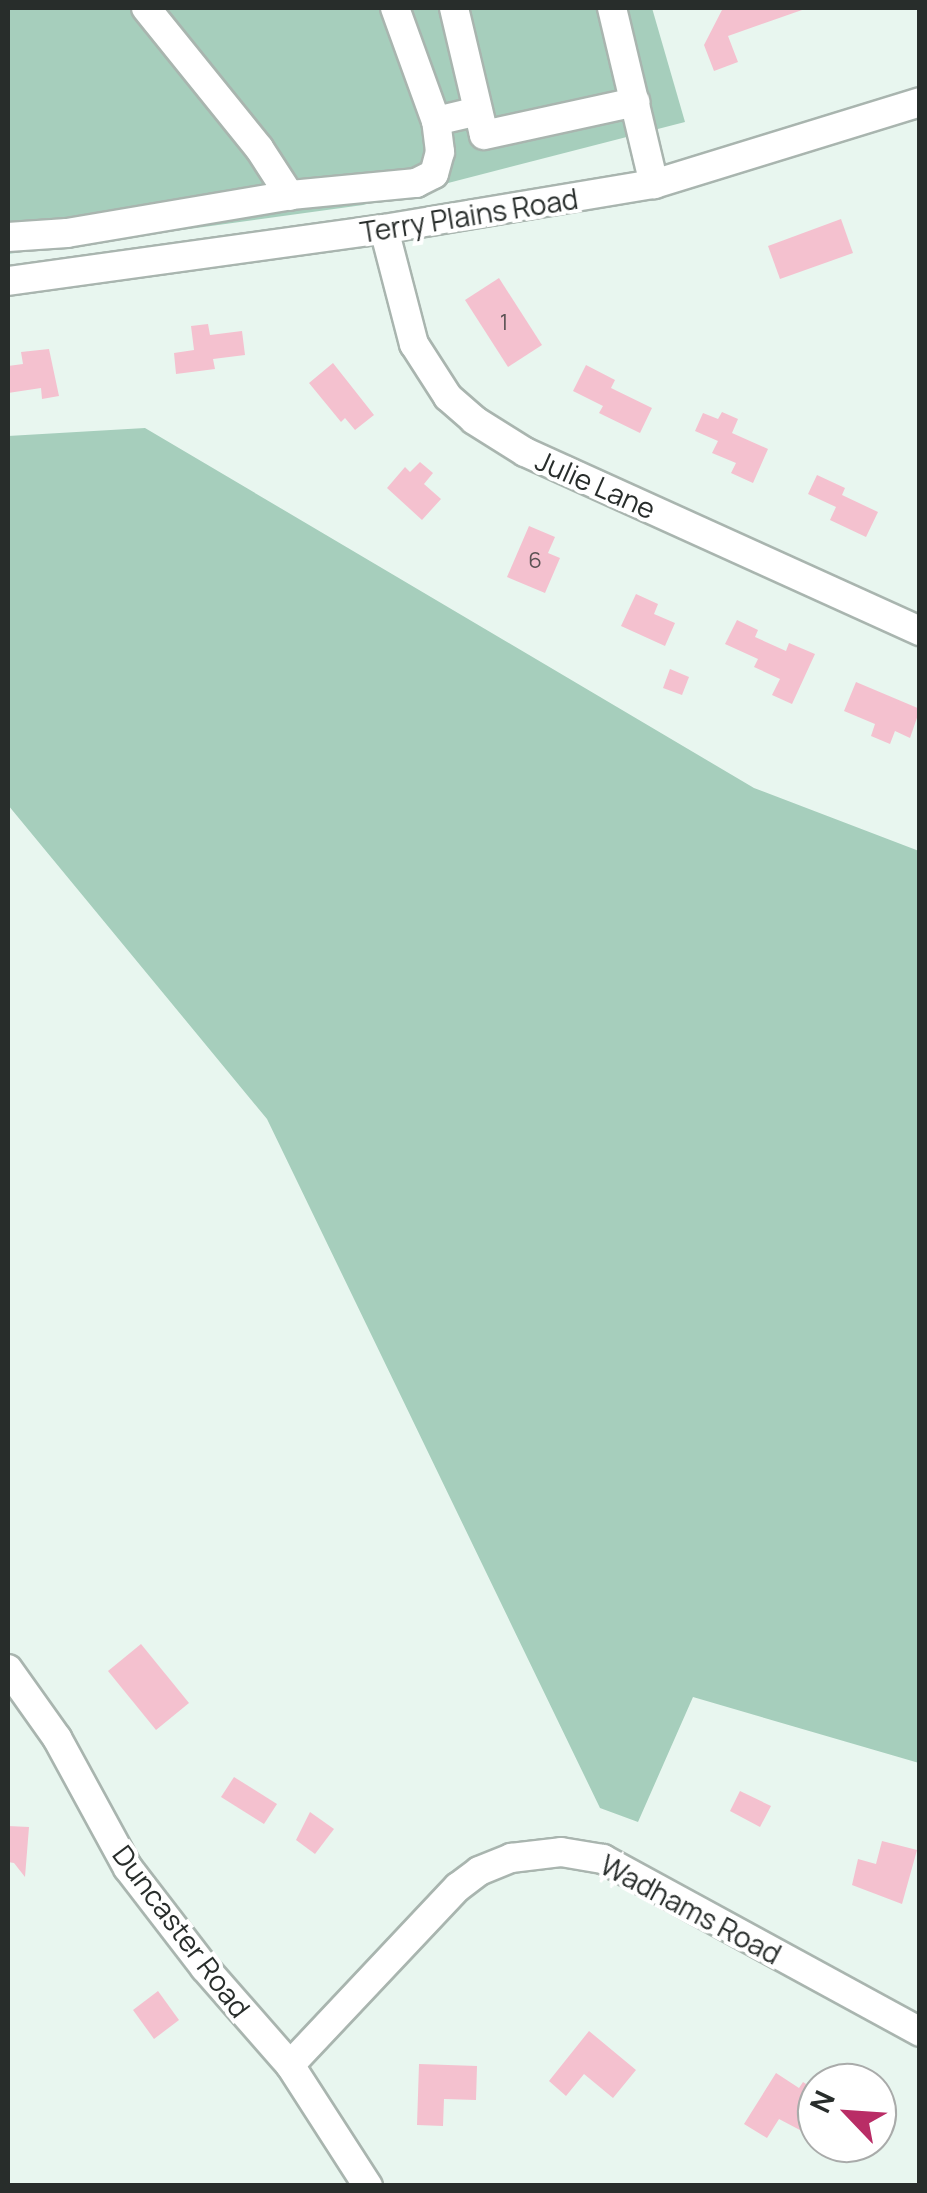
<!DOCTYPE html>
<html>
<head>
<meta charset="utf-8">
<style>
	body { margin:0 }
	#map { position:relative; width:927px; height:2193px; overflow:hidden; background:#e8f6ef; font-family:Manrope,sans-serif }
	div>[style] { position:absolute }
	.green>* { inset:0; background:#a6cebc }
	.building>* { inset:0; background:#f4c1cf }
	.roads { filter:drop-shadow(2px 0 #a9b5af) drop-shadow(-2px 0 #a9b5af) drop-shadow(0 2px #a9b5af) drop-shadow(0 -2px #a9b5af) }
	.minor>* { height:28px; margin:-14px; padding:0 14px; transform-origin:14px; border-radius:14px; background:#fff }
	span { translate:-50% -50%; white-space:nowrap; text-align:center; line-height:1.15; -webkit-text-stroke:8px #fff; paint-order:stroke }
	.number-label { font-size:22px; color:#5b5254 }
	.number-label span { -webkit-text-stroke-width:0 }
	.street-label { font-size:28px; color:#282d2b }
	.frame { position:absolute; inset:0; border:10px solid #282d2b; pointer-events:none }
	.north { position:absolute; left:797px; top:2063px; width:100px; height:100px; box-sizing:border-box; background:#fff; border:2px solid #a9abaa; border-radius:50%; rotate:295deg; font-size:28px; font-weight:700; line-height:40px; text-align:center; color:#282d2b }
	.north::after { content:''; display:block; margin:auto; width:35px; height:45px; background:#b92d66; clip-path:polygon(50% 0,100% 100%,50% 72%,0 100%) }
</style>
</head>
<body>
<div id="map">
	<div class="green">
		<div style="clip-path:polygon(8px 8px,652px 8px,685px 122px,363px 205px,8px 254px)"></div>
		<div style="clip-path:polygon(145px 428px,754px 788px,919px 851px,919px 1763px,693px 1697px,638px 1822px,600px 1808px,267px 1119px,8px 805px,8px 436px)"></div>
	</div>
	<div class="building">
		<div style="clip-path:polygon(723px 8px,802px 8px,802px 10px,728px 36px,738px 62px,714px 71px,704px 45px)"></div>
		<div style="clip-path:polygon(841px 219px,853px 253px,780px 279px,768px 246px)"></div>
		<div style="clip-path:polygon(499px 278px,542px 345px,508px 367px,465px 300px)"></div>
		<div style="clip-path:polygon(208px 324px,210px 335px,242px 331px,245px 355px,213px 359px,215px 369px,176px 374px,174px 353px,194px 350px,191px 326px)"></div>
		<div style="clip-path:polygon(49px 349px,59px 396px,42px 399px,41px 388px,8px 393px,8px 366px,23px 364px,21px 352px)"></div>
		<div style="clip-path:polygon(333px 363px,374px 415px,355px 430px,345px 418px,341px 422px,309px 383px)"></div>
		<div style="clip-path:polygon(586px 365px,615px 380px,611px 388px,652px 408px,640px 433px,599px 413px,603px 406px,573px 391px)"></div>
		<div style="clip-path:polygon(722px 412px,738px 419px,732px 433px,768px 449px,753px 483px,731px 473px,736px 463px,712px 453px,718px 441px,695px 431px,703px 413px,718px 419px)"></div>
		<div style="clip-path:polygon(420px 462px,433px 473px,424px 484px,441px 499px,422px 520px,387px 488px,405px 467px,410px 472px)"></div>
		<div style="clip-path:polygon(817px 475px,845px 488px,842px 495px,878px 512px,866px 537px,830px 520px,836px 507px,808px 494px)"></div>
		<div style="clip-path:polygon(529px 526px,555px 537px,548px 553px,560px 558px,545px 593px,507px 577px)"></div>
		<div style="clip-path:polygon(636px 594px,658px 604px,654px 614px,675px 623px,665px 646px,621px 626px)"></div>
		<div style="clip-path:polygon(737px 620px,758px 630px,755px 637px,786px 651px,789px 643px,815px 654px,792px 704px,772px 695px,780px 679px,754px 667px,758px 659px,725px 644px)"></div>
		<div style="clip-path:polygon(670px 669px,689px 677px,682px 695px,663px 688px)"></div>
		<div style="clip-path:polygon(856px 682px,920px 709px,910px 738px,895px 731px,890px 744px,871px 736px,875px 724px,844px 711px)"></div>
		<div style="clip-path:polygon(141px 1644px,189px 1703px,156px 1730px,108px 1671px)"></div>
		<div style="clip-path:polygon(234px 1777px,277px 1804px,264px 1824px,221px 1797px)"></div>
		<div style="clip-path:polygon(740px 1791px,771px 1806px,760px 1827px,730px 1811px)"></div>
		<div style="clip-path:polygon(310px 1812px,334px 1829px,315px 1854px,296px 1840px)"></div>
		<div style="clip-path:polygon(8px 1826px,29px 1827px,25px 1877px,14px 1863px,8px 1862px)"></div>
		<div style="clip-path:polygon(882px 1841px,917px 1850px,902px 1904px,852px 1885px,858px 1859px,876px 1864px)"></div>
		<div style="clip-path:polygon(158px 1991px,179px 2020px,154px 2039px,133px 2010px)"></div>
		<div style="clip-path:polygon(589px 2031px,636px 2070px,613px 2098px,584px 2074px,566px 2096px,549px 2081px)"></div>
		<div style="clip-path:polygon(419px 2064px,477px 2066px,476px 2100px,444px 2099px,443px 2126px,417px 2125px)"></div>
		<div style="clip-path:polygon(776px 2073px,799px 2088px,803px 2082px,817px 2091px,817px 2139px,779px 2119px,767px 2138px,744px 2124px)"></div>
	</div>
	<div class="roads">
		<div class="minor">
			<div style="left:146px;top:8px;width:180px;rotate:51.1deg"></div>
			<div style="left:259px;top:148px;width:57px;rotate:57.1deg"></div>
			<div style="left:395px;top:8px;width:120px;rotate:70.1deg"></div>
			<div style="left:436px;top:121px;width:43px;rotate:-13.4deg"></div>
			<div style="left:454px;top:8px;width:130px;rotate:76.7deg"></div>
			<div style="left:484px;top:135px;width:155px;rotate:-12.3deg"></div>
			<div style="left:612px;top:8px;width:181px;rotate:76.6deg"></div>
			<div style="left:384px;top:229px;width:119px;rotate:75.4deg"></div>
			<div style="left:414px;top:344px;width:63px;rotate:57.3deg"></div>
			<div style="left:448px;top:397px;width:35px;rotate:41deg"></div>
			<div style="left:474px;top:420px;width:60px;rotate:32.1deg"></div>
			<div style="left:525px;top:452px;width:434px;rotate:24.4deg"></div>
			<div style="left:8px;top:237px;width:59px;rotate:-3.9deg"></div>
			<div style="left:67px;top:233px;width:227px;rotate:-9.6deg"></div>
			<div style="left:291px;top:195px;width:126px;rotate:-5.5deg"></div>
			<div style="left:416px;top:183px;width:20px;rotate:-27deg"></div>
			<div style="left:434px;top:174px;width:23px;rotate:-75deg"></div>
			<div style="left:440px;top:152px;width:31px;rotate:-97deg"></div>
			<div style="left:8px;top:281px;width:380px;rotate:-7.9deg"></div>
			<div style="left:384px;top:229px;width:274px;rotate:-9.5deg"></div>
			<div style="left:654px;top:184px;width:278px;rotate:-17.1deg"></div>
			<div style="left:8px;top:1669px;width:85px;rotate:54.6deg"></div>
			<div style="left:57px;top:1738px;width:148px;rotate:61.4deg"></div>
			<div style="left:128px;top:1868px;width:126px;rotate:52.4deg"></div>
			<div style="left:205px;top:1968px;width:129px;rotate:48.8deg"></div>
			<div style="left:290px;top:2065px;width:144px;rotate:57.2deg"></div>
			<div style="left:290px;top:2065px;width:245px;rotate:-46.7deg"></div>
			<div style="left:458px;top:1887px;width:26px;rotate:-37deg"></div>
			<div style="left:479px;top:1871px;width:35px;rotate:-22deg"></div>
			<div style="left:511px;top:1858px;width:50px;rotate:-6.8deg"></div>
			<div style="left:561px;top:1852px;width:43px;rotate:9.5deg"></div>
			<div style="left:603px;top:1859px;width:361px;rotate:28.6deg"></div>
		</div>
	</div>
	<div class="number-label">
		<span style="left:504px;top:323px">1</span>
		<span style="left:535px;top:561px">6</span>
	</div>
	<div class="street-label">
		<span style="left:469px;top:215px;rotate:-9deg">Terry Plains Road</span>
		<span style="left:596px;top:484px;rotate:24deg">Julie Lane</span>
		<span style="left:691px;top:1909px;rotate:28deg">Wadhams Road</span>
		<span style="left:182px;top:1931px;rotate:53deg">Duncaster Road</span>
	</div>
	<div class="frame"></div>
	<div class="north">N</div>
</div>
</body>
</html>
